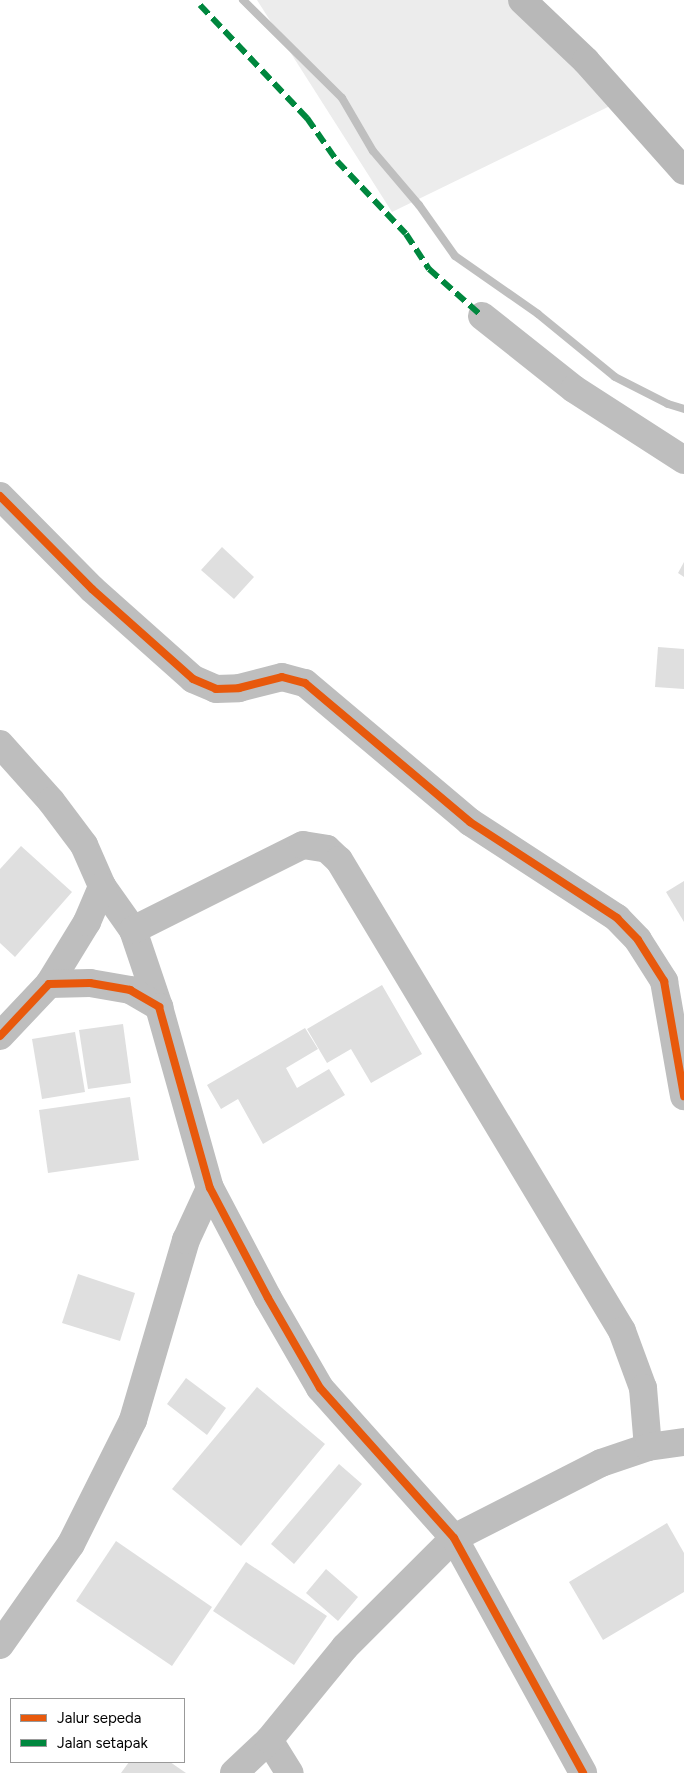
<!DOCTYPE html>
<html>
<head>
<meta charset="utf-8">
<style>
	body { margin:0 }
	#map { position:relative; width:684px; height:1773px; overflow:hidden; background:#fff; font-family:Figtree,sans-serif }
	div>[style] { position:absolute }
	.green>* { inset:0; background:#ececec }
	.stream>* { height:8px; margin:-4px; padding:0 4px; transform-origin:4px; border-radius:4px; background:#bfbfbf }
	.building>* { inset:0; background:#dfdfdf }
	.street>* { height:28px; margin:-14px; padding:0 14px; transform-origin:14px; border-radius:14px; background:#bebebe }
	.secondary>* { height:28px; margin:-14px; padding:0 14px; transform-origin:14px; border-radius:14px; background:#b8b8b8 }
	.quiet>* { height:6px; margin-top:-3px; transform-origin:0; background:repeating-linear-gradient(90deg,#00873e 0 12px,transparent 0 18px) }
	.cycleway>* { height:8px; margin:-4px; padding:0 4px; transform-origin:4px; border-radius:4px; background:#e8590c }
	span { translate:-50% -50%; white-space:nowrap; text-align:center; line-height:1.15; -webkit-text-stroke:4px #fff; paint-order:stroke }
	.legend { position:absolute; left:10px; top:1698px; width:175px; height:65px; box-sizing:border-box; background:#fff; border:1px solid #999; margin:0; padding:6px 9px; list-style:none; font-size:15px; color:#000 }
	.legend li { display:flex; align-items:center; gap:10px; height:25px }
	.legend b { width:25px; border:1px solid #999 }
</style>
</head>
<body>
<div id="map">
	<div class="green">
		<div style="clip-path:polygon(257px 0,517px 0,610px 106px,392px 212px)"></div>
	</div>
	<div class="stream">
		<div style="left:243px;top:0;width:139px;rotate:44.7deg"></div>
		<div style="left:342px;top:98px;width:61px;rotate:59.7deg"></div>
		<div style="left:373px;top:151px;width:71px;rotate:49.6deg"></div>
		<div style="left:419px;top:205px;width:62px;rotate:54.8deg"></div>
		<div style="left:455px;top:256px;width:101px;rotate:34.9deg"></div>
		<div style="left:538px;top:314px;width:99px;rotate:39.3deg"></div>
		<div style="left:615px;top:377px;width:59px;rotate:27deg"></div>
		<div style="left:668px;top:404px;width:17px;rotate:17deg"></div>
	</div>
	<div class="building">
		<div style="clip-path:polygon(222px 547px,254px 577px,234px 599px,201px 570px)"></div>
		<div style="clip-path:polygon(684px 562px,684px 577px,678px 573px)"></div>
		<div style="clip-path:polygon(658px 647px,684px 649px,684px 689px,655px 687px)"></div>
		<div style="clip-path:polygon(21px 846px,72px 892px,15px 957px,0 943px,0 869px)"></div>
		<div style="clip-path:polygon(684px 881px,684px 922px,666px 892px)"></div>
		<div style="clip-path:polygon(382px 985px,422px 1054px,371px 1083px,351px 1049px,327px 1063px,307px 1029px)"></div>
		<div style="clip-path:polygon(123px 1024px,131px 1083px,88px 1089px,79px 1030px)"></div>
		<div style="clip-path:polygon(305px 1028px,318px 1049px,286px 1068px,297px 1088px,329px 1069px,345px 1095px,263px 1144px,238px 1099px,221px 1109px,207px 1085px)"></div>
		<div style="clip-path:polygon(75px 1032px,85px 1092px,42px 1099px,32px 1039px)"></div>
		<div style="clip-path:polygon(130px 1097px,139px 1160px,48px 1173px,39px 1110px)"></div>
		<div style="clip-path:polygon(78px 1274px,135px 1293px,120px 1341px,62px 1323px)"></div>
		<div style="clip-path:polygon(186px 1378px,226px 1408px,207px 1435px,167px 1404px)"></div>
		<div style="clip-path:polygon(257px 1387px,325px 1444px,241px 1546px,172px 1489px)"></div>
		<div style="clip-path:polygon(339px 1464px,362px 1484px,294px 1564px,271px 1544px)"></div>
		<div style="clip-path:polygon(667px 1523px,684px 1553px,684px 1592px,603px 1640px,569px 1582px)"></div>
		<div style="clip-path:polygon(116px 1541px,212px 1607px,172px 1666px,76px 1601px)"></div>
		<div style="clip-path:polygon(246px 1562px,327px 1616px,294px 1665px,213px 1611px)"></div>
		<div style="clip-path:polygon(326px 1569px,358px 1597px,338px 1621px,306px 1593px)"></div>
		<div style="clip-path:polygon(129px 1762px,170px 1762px,186px 1773px,121px 1773px)"></div>
	</div>
	<div class="street">
		<div style="left:482px;top:316px;width:117px;rotate:38.4deg"></div>
		<div style="left:574px;top:389px;width:131px;rotate:32.8deg"></div>
		<div style="left:0;top:496px;width:131px;rotate:45.3deg"></div>
		<div style="left:92px;top:589px;width:135px;rotate:41.7deg"></div>
		<div style="left:193px;top:679px;width:25px;rotate:23deg"></div>
		<div style="left:216px;top:689px;width:23px;rotate:-2deg"></div>
		<div style="left:239px;top:688px;width:44px;rotate:-14.3deg"></div>
		<div style="left:282px;top:677px;width:24px;rotate:15deg"></div>
		<div style="left:305px;top:683px;width:216px;rotate:40.1deg"></div>
		<div style="left:470px;top:822px;width:176px;rotate:33.1deg"></div>
		<div style="left:617px;top:918px;width:30px;rotate:46deg"></div>
		<div style="left:638px;top:940px;width:49px;rotate:57.6deg"></div>
		<div style="left:664px;top:981px;width:117px;rotate:80.1deg"></div>
		<div style="left:0;top:744px;width:76px;rotate:48.2deg"></div>
		<div style="left:51px;top:801px;width:55px;rotate:53.1deg"></div>
		<div style="left:84px;top:845px;width:45px;rotate:66.3deg"></div>
		<div style="left:102px;top:886px;width:54px;rotate:54.8deg"></div>
		<div style="left:133px;top:930px;width:81px;rotate:71.3deg"></div>
		<div style="left:133px;top:930px;width:190px;rotate:-26.6deg"></div>
		<div style="left:303px;top:845px;width:24px;rotate:9deg"></div>
		<div style="left:327px;top:849px;width:16px;rotate:43deg"></div>
		<div style="left:339px;top:860px;width:549px;rotate:59deg"></div>
		<div style="left:622px;top:1331px;width:61px;rotate:69.8deg"></div>
		<div style="left:643px;top:1388px;width:59px;rotate:85.2deg"></div>
		<div style="left:49px;top:984px;width:73px;rotate:-58.5deg"></div>
		<div style="left:87px;top:922px;width:39px;rotate:-67deg"></div>
		<div style="left:0;top:1036px;width:71px;rotate:-46.7deg"></div>
		<div style="left:49px;top:984px;width:41px;rotate:-1.4deg"></div>
		<div style="left:90px;top:983px;width:41px;rotate:9.9deg"></div>
		<div style="left:130px;top:990px;width:34px;rotate:30deg"></div>
		<div style="left:159px;top:1007px;width:188px;rotate:74.3deg"></div>
		<div style="left:210px;top:1188px;width:124px;rotate:62.2deg"></div>
		<div style="left:268px;top:1298px;width:104px;rotate:60deg"></div>
		<div style="left:320px;top:1388px;width:201px;rotate:48.2deg"></div>
		<div style="left:454px;top:1538px;width:268px;rotate:61.2deg"></div>
		<div style="left:0;top:1645px;width:123px;rotate:-54.9deg"></div>
		<div style="left:71px;top:1544px;width:139px;rotate:-63.4deg"></div>
		<div style="left:133px;top:1420px;width:188px;rotate:-73.6deg"></div>
		<div style="left:186px;top:1240px;width:57px;rotate:-65.2deg"></div>
		<div style="left:269px;top:1740px;width:39px;rotate:58deg"></div>
		<div style="left:234px;top:1773px;width:48px;rotate:-43.3deg"></div>
		<div style="left:269px;top:1740px;width:120px;rotate:-50.7deg"></div>
		<div style="left:345px;top:1647px;width:154px;rotate:-45deg"></div>
		<div style="left:454px;top:1538px;width:165px;rotate:-27deg"></div>
		<div style="left:601px;top:1463px;width:50px;rotate:-18.8deg"></div>
		<div style="left:648px;top:1447px;width:36px;rotate:-8deg"></div>
	</div>
	<div class="secondary">
		<div style="left:522px;top:0;width:88px;rotate:43.6deg"></div>
		<div style="left:586px;top:61px;width:147px;rotate:48.3deg"></div>
	</div>
	<div class="quiet">
		<div style="left:200px;top:5px;width:156px;rotate:46.6deg"></div>
		<div style="left:307px;top:118px;width:52px;rotate:55.1deg"></div>
		<div style="left:337px;top:161px;width:100px;rotate:46.6deg"></div>
		<div style="left:406px;top:234px;width:42px;rotate:56.7deg"></div>
		<div style="left:429px;top:269px;width:71px;rotate:41.6deg"></div>
	</div>
	<div class="cycleway">
		<div style="left:0;top:496px;width:131px;rotate:45.3deg"></div>
		<div style="left:92px;top:589px;width:135px;rotate:41.7deg"></div>
		<div style="left:193px;top:679px;width:25px;rotate:23deg"></div>
		<div style="left:216px;top:689px;width:23px;rotate:-2deg"></div>
		<div style="left:239px;top:688px;width:44px;rotate:-14.3deg"></div>
		<div style="left:282px;top:677px;width:24px;rotate:15deg"></div>
		<div style="left:305px;top:683px;width:216px;rotate:40.1deg"></div>
		<div style="left:470px;top:822px;width:176px;rotate:33.1deg"></div>
		<div style="left:617px;top:918px;width:30px;rotate:46deg"></div>
		<div style="left:638px;top:940px;width:49px;rotate:57.6deg"></div>
		<div style="left:664px;top:981px;width:117px;rotate:80.1deg"></div>
		<div style="left:0;top:1036px;width:71px;rotate:-46.7deg"></div>
		<div style="left:49px;top:984px;width:41px;rotate:-1.4deg"></div>
		<div style="left:90px;top:983px;width:41px;rotate:9.9deg"></div>
		<div style="left:130px;top:990px;width:34px;rotate:30deg"></div>
		<div style="left:159px;top:1007px;width:188px;rotate:74.3deg"></div>
		<div style="left:210px;top:1188px;width:124px;rotate:62.2deg"></div>
		<div style="left:268px;top:1298px;width:104px;rotate:60deg"></div>
		<div style="left:320px;top:1388px;width:201px;rotate:48.2deg"></div>
		<div style="left:454px;top:1538px;width:268px;rotate:61.2deg"></div>
	</div>
	<ul class="legend">
	<li><b style="height:6px;background:#e8590c"></b>Jalur sepeda</li>
	<li><b style="height:6px;background:#00873e"></b>Jalan setapak</li>
	</ul>
</div>
</body>
</html>
